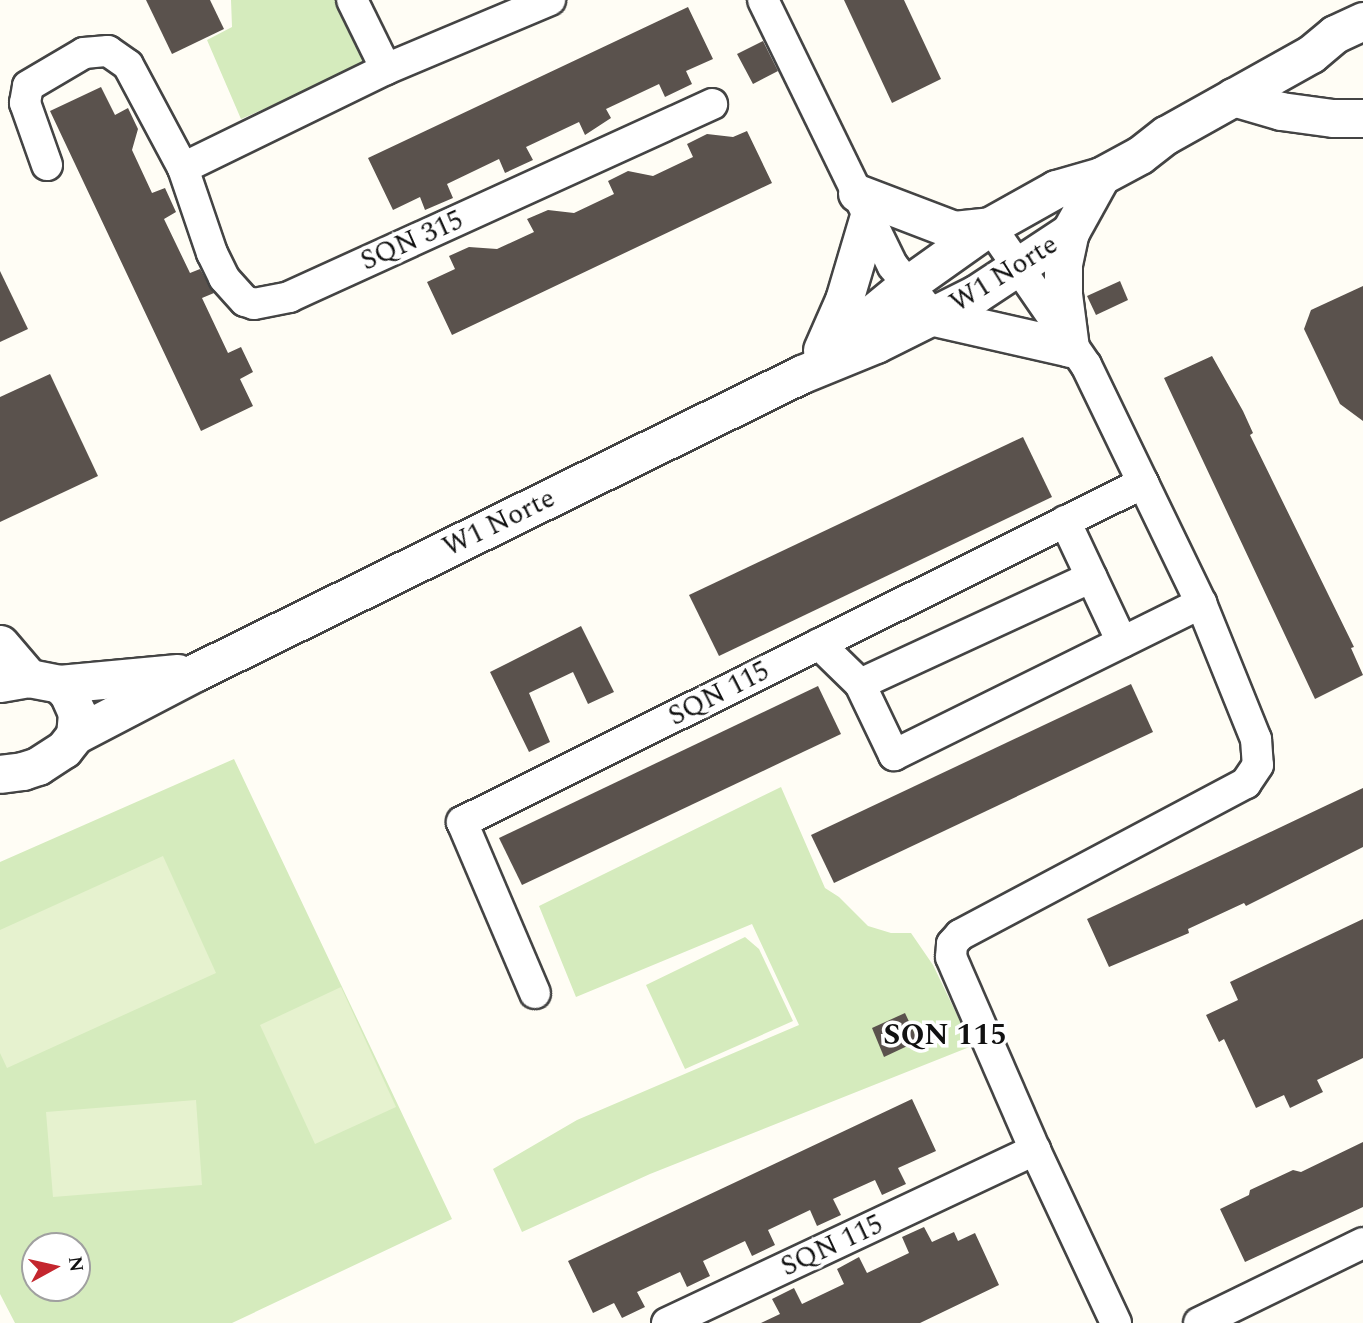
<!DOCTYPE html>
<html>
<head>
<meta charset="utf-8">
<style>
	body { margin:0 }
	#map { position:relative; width:1363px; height:1323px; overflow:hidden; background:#fffdf5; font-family:Spectral,serif }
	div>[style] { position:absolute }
	.green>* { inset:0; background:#d5ebbd }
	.pitch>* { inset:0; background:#e6f2cf }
	.building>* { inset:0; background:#5a524d }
	.roads { filter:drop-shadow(2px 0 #444) drop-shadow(-2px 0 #444) drop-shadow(0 2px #444) drop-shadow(0 -2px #444) }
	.minor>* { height:30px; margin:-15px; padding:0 15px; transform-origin:15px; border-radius:15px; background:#fff }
	.tertiary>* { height:37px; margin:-18.5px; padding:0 18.5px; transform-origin:18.5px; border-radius:18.5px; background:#fff }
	span { translate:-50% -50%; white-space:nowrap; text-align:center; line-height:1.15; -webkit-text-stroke:7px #fff; paint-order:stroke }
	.street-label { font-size:28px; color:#111 }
	.neighbourhood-label { font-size:30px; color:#111; font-weight:700 }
	.north { position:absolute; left:21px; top:1232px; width:70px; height:70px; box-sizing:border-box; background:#fff; border:2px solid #a0a0a0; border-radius:50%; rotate:82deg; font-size:19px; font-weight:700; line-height:28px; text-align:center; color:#111 }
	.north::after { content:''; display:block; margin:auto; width:24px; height:32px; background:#c4262e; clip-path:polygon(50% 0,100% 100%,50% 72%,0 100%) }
</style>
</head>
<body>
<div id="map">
	<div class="green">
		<div style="clip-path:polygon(231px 0,343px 0,371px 62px,241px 119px,207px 40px,232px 27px)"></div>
		<div style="clip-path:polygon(evenodd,234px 759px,452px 1219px,232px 1323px,15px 1323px,0 1294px,0 862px,234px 759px,35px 1246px,77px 1246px,77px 1288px,35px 1288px,35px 1246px)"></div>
		<div style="clip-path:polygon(781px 787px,825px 888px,839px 897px,868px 926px,891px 933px,911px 933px,933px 965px,972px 1046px,650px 1174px,522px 1232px,493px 1169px,577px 1120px,799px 1025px,752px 924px,576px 997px,539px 906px)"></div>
		<div style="clip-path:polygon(745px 937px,759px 949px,793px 1021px,685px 1069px,646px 985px)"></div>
	</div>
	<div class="pitch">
		<div style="clip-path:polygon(163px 856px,216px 973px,7px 1068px,0 1053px,0 930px)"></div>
		<div style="clip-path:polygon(341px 987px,396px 1107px,315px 1144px,260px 1025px)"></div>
		<div style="clip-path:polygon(196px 1100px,202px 1185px,53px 1197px,46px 1112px)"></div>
	</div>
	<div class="building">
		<div style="clip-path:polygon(146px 0,210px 0,224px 29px,172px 54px)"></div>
		<div style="clip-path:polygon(844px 0,904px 0,941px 79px,892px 103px)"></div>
		<div style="clip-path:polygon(688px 7px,713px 59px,686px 71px,692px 84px,665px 97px,659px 84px,606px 109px,611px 118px,585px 135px,579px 122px,526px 147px,533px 160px,505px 173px,499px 159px,447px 184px,453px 198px,425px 210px,420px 197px,393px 210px,368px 158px)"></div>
		<div style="clip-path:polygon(763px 41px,778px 71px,753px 84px,737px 54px)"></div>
		<div style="clip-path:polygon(101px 87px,115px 115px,128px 108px,138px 129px,132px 150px,152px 193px,165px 188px,176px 212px,164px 219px,190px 273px,200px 269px,214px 293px,202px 298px,228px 353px,241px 347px,253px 372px,240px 379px,253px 406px,201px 431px,50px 111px)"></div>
		<div style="clip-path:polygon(747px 131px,772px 183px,452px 335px,427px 282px,455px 269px,449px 256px,469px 247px,497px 249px,534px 232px,527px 219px,548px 210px,574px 213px,614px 194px,608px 181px,628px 171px,653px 176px,693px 157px,687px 144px,707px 134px,733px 137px)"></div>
		<div style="clip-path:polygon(0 271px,28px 329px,0 342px)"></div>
		<div style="clip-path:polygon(1120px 281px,1128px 300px,1096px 315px,1087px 296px)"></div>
		<div style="clip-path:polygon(1363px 286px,1363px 421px,1340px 404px,1304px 329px,1311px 310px)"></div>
		<div style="clip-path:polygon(1212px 356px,1243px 411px,1253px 433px,1250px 435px,1354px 647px,1351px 648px,1363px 675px,1315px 699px,1164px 378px)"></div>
		<div style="clip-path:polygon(50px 374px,98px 476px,0 522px,0 397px)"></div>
		<div style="clip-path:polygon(1023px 437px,1052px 497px,719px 656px,689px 595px)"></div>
		<div style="clip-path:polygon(581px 626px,614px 692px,588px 704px,573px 672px,529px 693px,550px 742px,529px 752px,490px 672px)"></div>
		<div style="clip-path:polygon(1131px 684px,1153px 732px,834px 883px,811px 835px)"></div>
		<div style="clip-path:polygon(818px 686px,841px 734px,522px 885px,499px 838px)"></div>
		<div style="clip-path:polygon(1363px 788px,1363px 847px,1246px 906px,1244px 903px,1188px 929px,1189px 933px,1109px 967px,1087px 919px)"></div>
		<div style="clip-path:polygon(1363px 919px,1363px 1058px,1317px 1080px,1323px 1092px,1290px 1108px,1284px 1095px,1256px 1108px,1224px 1039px,1219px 1042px,1206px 1015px,1238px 1000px,1230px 982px)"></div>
		<div style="clip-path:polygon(905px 1013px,918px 1041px,884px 1057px,872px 1028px)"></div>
		<div style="clip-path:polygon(912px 1099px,936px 1151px,898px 1168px,906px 1184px,882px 1195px,875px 1180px,833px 1199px,841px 1215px,817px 1226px,810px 1210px,768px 1230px,775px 1245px,752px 1256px,745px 1241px,703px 1261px,710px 1276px,687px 1287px,680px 1272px,637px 1292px,645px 1307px,622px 1318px,614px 1303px,593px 1313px,568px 1261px)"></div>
		<div style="clip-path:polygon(1363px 1142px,1363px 1207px,1245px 1262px,1220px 1209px,1249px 1195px,1250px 1190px,1293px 1170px,1301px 1172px)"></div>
		<div style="clip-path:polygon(924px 1227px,932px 1242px,954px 1232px,958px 1241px,975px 1233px,999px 1285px,920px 1323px,761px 1323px,780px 1314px,772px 1299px,794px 1288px,802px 1304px,844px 1284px,837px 1269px,859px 1257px,867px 1273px,909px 1253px,902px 1237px)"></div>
	</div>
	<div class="roads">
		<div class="minor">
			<div style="left:352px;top:0;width:77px;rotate:63.8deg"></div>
			<div style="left:763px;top:0;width:296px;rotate:64deg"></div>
			<div style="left:893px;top:266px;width:65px;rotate:51.2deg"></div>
			<div style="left:47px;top:165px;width:66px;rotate:-109.5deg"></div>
			<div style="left:25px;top:103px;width:17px;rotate:-80deg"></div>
			<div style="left:28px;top:86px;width:65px;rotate:-30.5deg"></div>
			<div style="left:84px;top:53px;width:24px;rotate:-5deg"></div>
			<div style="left:108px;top:51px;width:24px;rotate:35deg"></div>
			<div style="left:128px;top:65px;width:117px;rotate:61.9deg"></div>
			<div style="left:183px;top:168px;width:90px;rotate:71.2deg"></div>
			<div style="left:212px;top:253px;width:28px;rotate:64deg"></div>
			<div style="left:224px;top:278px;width:31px;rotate:48deg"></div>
			<div style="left:245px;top:301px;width:9px;rotate:18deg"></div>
			<div style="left:254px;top:304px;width:36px;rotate:-11deg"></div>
			<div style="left:289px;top:297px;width:465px;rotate:-24.5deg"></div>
			<div style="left:183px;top:168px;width:226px;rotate:-26deg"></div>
			<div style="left:386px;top:69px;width:178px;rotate:-22.8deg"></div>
			<div style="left:990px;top:226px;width:169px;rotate:55.4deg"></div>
			<div style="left:1086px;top:365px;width:264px;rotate:64.2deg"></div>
			<div style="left:1201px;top:603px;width:147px;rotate:68deg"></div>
			<div style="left:1256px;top:739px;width:26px;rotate:86deg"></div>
			<div style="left:1258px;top:765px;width:22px;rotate:124deg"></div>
			<div style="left:1246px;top:783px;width:324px;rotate:152deg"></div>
			<div style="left:960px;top:935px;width:12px;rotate:132deg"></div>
			<div style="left:952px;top:944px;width:13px;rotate:94deg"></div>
			<div style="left:951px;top:957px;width:210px;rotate:66.5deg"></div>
			<div style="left:1035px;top:1150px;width:191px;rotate:64.9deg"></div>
			<div style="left:1065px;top:521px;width:134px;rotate:64.8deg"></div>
			<div style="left:819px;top:644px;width:57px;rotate:44.3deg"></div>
			<div style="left:860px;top:684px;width:79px;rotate:64.4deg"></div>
			<div style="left:894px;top:755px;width:343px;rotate:-26.3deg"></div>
			<div style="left:860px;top:684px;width:255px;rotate:-24.8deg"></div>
			<div style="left:535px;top:993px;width:186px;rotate:-113.1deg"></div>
			<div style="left:462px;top:822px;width:761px;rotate:-26.46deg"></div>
			<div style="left:667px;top:1323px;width:407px;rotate:-25.2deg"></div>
			<div style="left:1199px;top:1323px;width:182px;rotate:-26deg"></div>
		</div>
		<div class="tertiary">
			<div style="left:1233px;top:97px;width:50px;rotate:16.3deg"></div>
			<div style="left:1281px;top:111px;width:52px;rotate:7.7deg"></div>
			<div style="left:1333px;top:118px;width:30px"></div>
			<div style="left:857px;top:193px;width:104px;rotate:20.9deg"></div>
			<div style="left:954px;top:230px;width:36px;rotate:-6deg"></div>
			<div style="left:934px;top:317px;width:139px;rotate:12.8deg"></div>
			<div style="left:1070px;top:348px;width:54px;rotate:-97.4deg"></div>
			<div style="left:1063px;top:294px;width:30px;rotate:-90deg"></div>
			<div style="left:1063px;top:264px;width:33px;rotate:-78deg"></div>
			<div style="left:822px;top:350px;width:55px;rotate:-66.3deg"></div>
			<div style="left:844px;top:300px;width:84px;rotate:-73.5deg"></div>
			<div style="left:823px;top:354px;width:109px;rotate:-39.4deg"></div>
			<div style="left:907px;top:285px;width:102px;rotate:-35.4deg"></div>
			<div style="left:990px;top:226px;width:76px;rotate:-29.3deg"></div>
			<div style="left:1056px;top:189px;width:47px;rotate:-16.1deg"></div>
			<div style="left:1101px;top:176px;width:44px;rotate:-28.3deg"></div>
			<div style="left:1140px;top:155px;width:33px;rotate:-38deg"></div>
			<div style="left:1166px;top:135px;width:166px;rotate:-29.2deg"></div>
			<div style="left:1311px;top:54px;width:31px;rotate:-40deg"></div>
			<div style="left:1335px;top:34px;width:31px;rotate:-25deg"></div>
			<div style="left:0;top:644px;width:45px;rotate:49.5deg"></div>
			<div style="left:0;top:683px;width:29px;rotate:-10deg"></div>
			<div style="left:29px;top:678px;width:31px;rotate:11deg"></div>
			<div style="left:59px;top:684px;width:13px;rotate:45deg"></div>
			<div style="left:68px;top:693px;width:22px;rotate:66deg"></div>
			<div style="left:77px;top:713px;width:22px;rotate:95deg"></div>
			<div style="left:75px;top:735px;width:18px;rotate:128deg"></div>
			<div style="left:64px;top:749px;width:31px;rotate:147deg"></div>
			<div style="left:38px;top:766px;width:16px;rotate:162deg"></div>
			<div style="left:23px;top:771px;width:23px;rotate:173deg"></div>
			<div style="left:59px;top:684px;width:119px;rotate:-5.3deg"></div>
			<div style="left:75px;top:735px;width:136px;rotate:-27.5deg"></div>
			<div style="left:196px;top:672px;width:675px;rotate:-26.19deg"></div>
			<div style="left:802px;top:374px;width:80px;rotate:-22.1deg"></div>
			<div style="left:876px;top:344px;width:112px;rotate:-26.6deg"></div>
			<div style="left:976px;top:294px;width:113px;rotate:-33.4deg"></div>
			<div style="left:1070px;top:232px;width:64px;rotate:-61deg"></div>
		</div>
	</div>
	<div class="street-label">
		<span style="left:412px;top:241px;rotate:-24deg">SQN 315</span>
		<span style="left:1004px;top:274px;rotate:-32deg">W1 Norte</span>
		<span style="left:499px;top:523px;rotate:-26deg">W1 Norte</span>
		<span style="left:719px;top:694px;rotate:-27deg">SQN 115</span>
		<span style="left:832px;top:1246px;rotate:-25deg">SQN 115</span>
	</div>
	<div class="neighbourhood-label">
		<span style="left:945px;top:1035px">SQN 115</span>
	</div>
	<div class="north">N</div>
</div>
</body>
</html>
